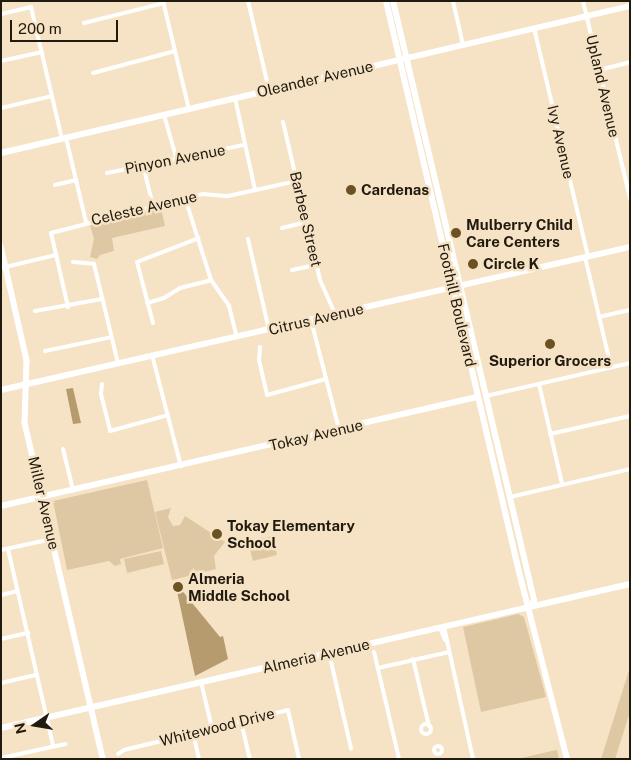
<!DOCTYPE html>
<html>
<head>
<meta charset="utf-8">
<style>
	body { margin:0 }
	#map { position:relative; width:631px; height:760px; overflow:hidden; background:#f6e3c5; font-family:"Public Sans",sans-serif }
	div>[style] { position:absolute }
	.green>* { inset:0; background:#dec8a3 }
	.water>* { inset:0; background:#b69b6e }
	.street>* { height:4px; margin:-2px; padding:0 2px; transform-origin:2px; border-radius:2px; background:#fff }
	.street>.ring { margin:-2px; padding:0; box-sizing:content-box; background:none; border:4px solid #fff; border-radius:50% }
	.secondary>* { height:5.5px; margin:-2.75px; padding:0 2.75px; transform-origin:2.75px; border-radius:2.75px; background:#fff }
	.primary>* { height:6px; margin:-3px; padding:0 3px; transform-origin:3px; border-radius:3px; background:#fff }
	.dots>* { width:14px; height:14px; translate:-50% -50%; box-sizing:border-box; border:2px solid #f6e3c5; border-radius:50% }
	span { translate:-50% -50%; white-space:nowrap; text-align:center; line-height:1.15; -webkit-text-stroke:5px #f6e3c5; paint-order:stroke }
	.street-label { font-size:15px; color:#201a0f }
	.poi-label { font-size:15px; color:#201a0f; font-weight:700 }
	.left { translate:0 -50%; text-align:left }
	.frame { position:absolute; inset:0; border:2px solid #201a0f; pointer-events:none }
	.north { position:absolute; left:10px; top:700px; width:50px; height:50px; -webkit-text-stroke:4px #f6e3c5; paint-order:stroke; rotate:257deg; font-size:14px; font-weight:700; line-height:20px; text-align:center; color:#201a0f }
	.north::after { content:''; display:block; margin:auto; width:18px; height:22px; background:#201a0f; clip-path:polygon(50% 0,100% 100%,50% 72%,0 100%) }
	.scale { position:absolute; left:10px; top:20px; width:108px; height:22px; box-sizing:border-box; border:2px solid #201a0f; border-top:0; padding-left:6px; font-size:15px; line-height:18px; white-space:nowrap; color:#201a0f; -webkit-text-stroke:4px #f6e3c5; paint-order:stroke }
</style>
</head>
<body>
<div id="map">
	<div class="green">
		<div style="clip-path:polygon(161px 208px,165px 226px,112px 238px,114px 251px,100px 255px,97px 259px,90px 257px,94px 239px,90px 225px)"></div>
		<div style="clip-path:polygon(147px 480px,163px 548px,120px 559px,121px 564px,115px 566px,109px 561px,67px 570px,53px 501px)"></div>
		<div style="clip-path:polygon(171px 508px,168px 517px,173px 526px,180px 525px,185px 516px,225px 542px,214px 556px,216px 569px,172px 580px,155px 512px)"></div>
		<div style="clip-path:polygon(273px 536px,277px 555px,253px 561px,248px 542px)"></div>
		<div style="clip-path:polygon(161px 551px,164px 564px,127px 573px,124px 559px)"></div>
		<div style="clip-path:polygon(518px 614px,524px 617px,546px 697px,481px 712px,463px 627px)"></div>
		<div style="clip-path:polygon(630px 667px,630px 712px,615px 759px,601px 759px)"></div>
		<div style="clip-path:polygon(557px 750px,559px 759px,517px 759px,556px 750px)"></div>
	</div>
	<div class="water">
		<div style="clip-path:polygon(73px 388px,81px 423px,73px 424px,66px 389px)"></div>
		<div style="clip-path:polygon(175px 582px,220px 637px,223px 636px,228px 659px,195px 676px)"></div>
	</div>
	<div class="street">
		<div style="left:163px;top:1px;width:111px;rotate:76.5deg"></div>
		<div style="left:248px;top:1px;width:91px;rotate:76.7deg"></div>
		<div style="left:453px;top:1px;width:45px;rotate:77.2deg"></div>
		<div style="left:583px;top:1px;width:204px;rotate:76.6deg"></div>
		<div style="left:1px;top:14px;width:31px;rotate:-13deg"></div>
		<div style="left:31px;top:7px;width:136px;rotate:76.8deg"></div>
		<div style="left:84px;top:23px;width:82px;rotate:-14deg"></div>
		<div style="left:534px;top:28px;width:235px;rotate:76.7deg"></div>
		<div style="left:1px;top:61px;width:42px;rotate:-12.4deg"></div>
		<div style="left:599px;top:70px;width:32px;rotate:-14deg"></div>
		<div style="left:93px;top:73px;width:85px;rotate:-15deg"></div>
		<div style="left:235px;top:98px;width:94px;rotate:77.7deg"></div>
		<div style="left:1px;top:108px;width:52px;rotate:-13.2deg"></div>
		<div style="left:164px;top:115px;width:44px;rotate:74.1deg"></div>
		<div style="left:283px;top:122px;width:162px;rotate:76.8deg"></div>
		<div style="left:320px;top:280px;width:37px;rotate:66deg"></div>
		<div style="left:66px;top:138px;width:86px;rotate:76.6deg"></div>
		<div style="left:143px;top:165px;width:42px;rotate:76.3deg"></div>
		<div style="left:107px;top:173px;width:140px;rotate:-11.6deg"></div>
		<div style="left:55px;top:185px;width:22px;rotate:-13deg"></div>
		<div style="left:185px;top:198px;width:86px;rotate:72.4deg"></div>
		<div style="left:211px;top:280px;width:32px;rotate:55deg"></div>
		<div style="left:229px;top:306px;width:32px;rotate:76deg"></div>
		<div style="left:282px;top:228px;width:25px;rotate:-14deg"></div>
		<div style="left:248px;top:239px;width:93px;rotate:77deg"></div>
		<div style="left:585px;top:257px;width:113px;rotate:76.7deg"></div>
		<div style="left:73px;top:262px;width:21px;rotate:5deg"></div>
		<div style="left:94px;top:264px;width:102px;rotate:76.4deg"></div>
		<div style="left:1px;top:268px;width:57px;rotate:-13.3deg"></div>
		<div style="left:292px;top:270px;width:25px;rotate:-12deg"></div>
		<div style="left:147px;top:303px;width:18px;rotate:-16deg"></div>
		<div style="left:164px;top:298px;width:19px;rotate:-32deg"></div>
		<div style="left:180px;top:288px;width:32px;rotate:-14deg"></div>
		<div style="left:68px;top:307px;width:76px;rotate:-102.9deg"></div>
		<div style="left:51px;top:233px;width:157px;rotate:-14.4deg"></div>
		<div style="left:203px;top:194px;width:25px;rotate:5deg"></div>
		<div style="left:228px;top:196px;width:71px;rotate:-12.3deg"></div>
		<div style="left:35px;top:311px;width:68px;rotate:-10.2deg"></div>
		<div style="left:599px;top:317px;width:32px;rotate:-13deg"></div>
		<div style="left:311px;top:320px;width:113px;rotate:75.6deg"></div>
		<div style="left:153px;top:323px;width:63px;rotate:-104.7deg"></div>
		<div style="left:137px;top:262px;width:66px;rotate:-21.2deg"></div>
		<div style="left:260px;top:347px;width:13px;rotate:94deg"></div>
		<div style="left:259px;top:360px;width:36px;rotate:77deg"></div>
		<div style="left:267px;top:395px;width:61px;rotate:-15.2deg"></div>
		<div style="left:45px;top:351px;width:68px;rotate:-11.8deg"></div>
		<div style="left:152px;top:355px;width:115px;rotate:75.4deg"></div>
		<div style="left:102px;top:384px;width:10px;rotate:96deg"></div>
		<div style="left:101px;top:394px;width:38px;rotate:76deg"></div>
		<div style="left:110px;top:431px;width:60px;rotate:-15.4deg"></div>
		<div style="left:539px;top:384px;width:103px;rotate:77deg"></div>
		<div style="left:486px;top:396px;width:148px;rotate:-12.9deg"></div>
		<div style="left:550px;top:434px;width:82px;rotate:-12.7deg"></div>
		<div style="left:63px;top:449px;width:42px;rotate:76.3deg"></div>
		<div style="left:510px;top:497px;width:123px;rotate:-13.1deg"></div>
		<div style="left:8px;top:549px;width:202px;rotate:77.1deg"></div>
		<div style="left:1px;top:550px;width:52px;rotate:-12.2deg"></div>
		<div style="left:1px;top:595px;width:17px;rotate:-13deg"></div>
		<div style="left:444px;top:627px;width:135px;rotate:77.6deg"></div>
		<div style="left:440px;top:628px;width:13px;rotate:67deg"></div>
		<div style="left:1px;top:639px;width:28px;rotate:-13deg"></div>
		<div style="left:374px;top:652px;width:110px;rotate:76.8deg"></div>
		<div style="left:329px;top:653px;width:98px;rotate:77deg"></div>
		<div style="left:413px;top:659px;width:69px;rotate:76.6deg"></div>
		<div style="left:378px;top:668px;width:73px;rotate:-12.7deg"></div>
		<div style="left:201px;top:682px;width:47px;rotate:76.6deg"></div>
		<div style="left:1px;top:683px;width:37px;rotate:-13deg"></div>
		<div style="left:241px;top:721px;width:39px;rotate:77deg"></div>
		<div class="ring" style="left:421px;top:724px;width:6px;height:6px"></div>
		<div style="left:193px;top:733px;width:27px;rotate:77deg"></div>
		<div class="ring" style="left:434px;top:746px;width:4px;height:4px"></div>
		<div style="left:118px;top:754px;width:7px;rotate:-34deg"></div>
		<div style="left:124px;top:750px;width:169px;rotate:-13.7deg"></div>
		<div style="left:288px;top:710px;width:50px;rotate:77.3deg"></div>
		<div style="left:1px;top:758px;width:66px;rotate:-12.2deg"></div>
	</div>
	<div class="secondary">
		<div style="left:1px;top:153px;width:646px;rotate:-13.15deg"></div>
		<div style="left:1px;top:246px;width:117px;rotate:77.2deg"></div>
		<div style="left:27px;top:360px;width:63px;rotate:91.8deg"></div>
		<div style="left:25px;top:423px;width:345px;rotate:76.9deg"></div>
		<div style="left:1px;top:390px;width:645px;rotate:-12.81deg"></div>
		<div style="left:1px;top:506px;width:489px;rotate:-12.9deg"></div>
		<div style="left:1px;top:728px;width:645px;rotate:-12.89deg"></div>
	</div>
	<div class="primary">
		<div style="left:386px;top:1px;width:586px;rotate:76.89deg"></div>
		<div style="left:519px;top:572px;width:193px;rotate:75.6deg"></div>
		<div style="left:393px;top:1px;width:615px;rotate:76.75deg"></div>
		<div style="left:534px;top:600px;width:7px;rotate:117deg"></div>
	</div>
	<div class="dots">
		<div style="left:351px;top:190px;background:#6b5223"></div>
		<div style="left:456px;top:233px;background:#6b5223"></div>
		<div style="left:473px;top:264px;background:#6b5223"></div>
		<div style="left:550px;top:344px;background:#6b5223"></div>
		<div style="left:217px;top:534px;background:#6b5223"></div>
		<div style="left:178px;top:587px;background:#6b5223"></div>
	</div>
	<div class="street-label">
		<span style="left:315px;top:79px;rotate:-13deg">Oleander Avenue</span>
		<span style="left:603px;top:86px;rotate:77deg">Upland Avenue</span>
		<span style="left:561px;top:142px;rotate:77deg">Ivy Avenue</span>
		<span style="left:175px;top:159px;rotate:-11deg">Pinyon Avenue</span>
		<span style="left:144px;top:208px;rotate:-13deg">Celeste Avenue</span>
		<span style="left:306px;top:219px;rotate:77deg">Barbee Street</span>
		<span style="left:457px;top:305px;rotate:77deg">Foothill Boulevard</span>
		<span style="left:316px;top:319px;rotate:-13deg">Citrus Avenue</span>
		<span style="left:316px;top:435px;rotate:-13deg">Tokay Avenue</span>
		<span style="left:44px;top:503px;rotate:77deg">Miller Avenue</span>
		<span style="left:316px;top:656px;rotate:-13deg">Almeria Avenue</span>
		<span style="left:217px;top:727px;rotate:-14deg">Whitewood Drive</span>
	</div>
	<div class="poi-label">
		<span class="left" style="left:361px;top:190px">Cardenas</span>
		<span class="left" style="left:466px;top:233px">Mulberry Child<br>Care Centers</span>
		<span class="left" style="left:483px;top:264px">Circle K</span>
		<span style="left:550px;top:361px">Superior Grocers</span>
		<span class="left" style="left:227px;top:534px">Tokay Elementary<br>School</span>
		<span class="left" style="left:188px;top:587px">Almeria<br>Middle School</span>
	</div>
	<div class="frame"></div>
	<div class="north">N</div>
	<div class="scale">200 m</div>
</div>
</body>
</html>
